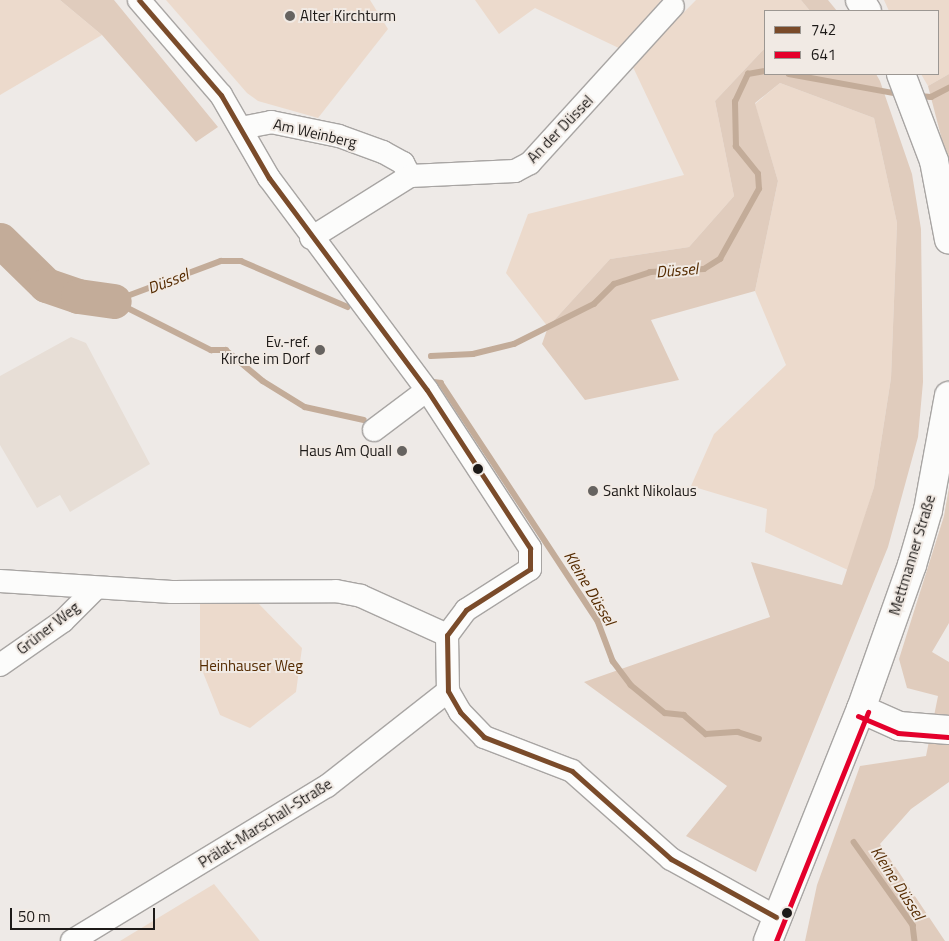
<!DOCTYPE html>
<html>
<head>
<meta charset="utf-8">
<style>
	body { margin:0 }
	#map { position:relative; width:949px; height:941px; overflow:hidden; background:#eeeae7; font-family:"Titillium Web",sans-serif }
	div>[style] { position:absolute }
	.built>* { inset:0; background:#e7ded6 }
	.green>* { inset:0; background:#ecdacc }
	.forest>* { inset:0; background:#e0ccbd }
	.stream>* { height:5.5px; margin:-2.75px; padding:0 2.75px; transform-origin:2.75px; border-radius:2.75px; background:#c3ac99 }
	.river>* { height:35px; margin:-17.5px; padding:0 17.5px; transform-origin:17.5px; border-radius:17.5px; background:#c3ac99 }
	.roads { filter:drop-shadow(1px 0 #a8a5a3) drop-shadow(-1px 0 #a8a5a3) drop-shadow(0 1px #a8a5a3) drop-shadow(0 -1px #a8a5a3) }
	.street>* { height:22px; margin:-11px; padding:0 11px; transform-origin:11px; border-radius:11px; background:#fcfcfb }
	.secondary>* { height:28px; margin:-14px; padding:0 14px; transform-origin:14px; border-radius:14px; background:#fcfcfb }
	.bus-1>* { height:5px; margin:-2.5px; padding:0 2.5px; transform-origin:2.5px; border-radius:2.5px; background:#7a4b2a }
	.bus-2>* { height:5px; margin:-2.5px; padding:0 2.5px; transform-origin:2.5px; border-radius:2.5px; background:#e4002b }
	.dots>* { width:14px; height:14px; translate:-50% -50%; box-sizing:border-box; border:2px solid #f1eae4; border-radius:50% }
	span { translate:-50% -50%; white-space:nowrap; text-align:center; line-height:1.15; -webkit-text-stroke:4px #f1eae4; paint-order:stroke }
	.poi-label { font-size:15px; color:#1d1a18 }
	.left { translate:0 -50%; text-align:left }
	.right { translate:-100% -50%; text-align:right }
	.street-label { font-size:15px; color:#1d1a18 }
	.park-label { font-size:15px; color:#552b00 }
	.water-label { font-size:16px; color:#552b00; font-style:italic }
	.legend { position:absolute; left:764px; top:10px; width:175px; height:65px; box-sizing:border-box; background:#f1eae4; border:1px solid #9c9792; margin:0; padding:6px 9px; list-style:none; font-size:15px; color:#1d1a18 }
	.legend li { display:flex; align-items:center; gap:10px; height:25px }
	.legend b { width:25px; border:1px solid #9c9792 }
	.scale { position:absolute; left:10px; top:908px; width:145px; height:22px; box-sizing:border-box; border:2px solid #1d1a18; border-top:0; padding-left:6px; font-size:15px; line-height:18px; white-space:nowrap; color:#1d1a18; -webkit-text-stroke:4px #f1eae4; paint-order:stroke }
</style>
</head>
<body>
<div id="map">
	<div class="built">
		<div style="clip-path:polygon(71px 337px,86px 343px,150px 464px,70px 512px,60px 495px,37px 508px,0 445px,0 376px)"></div>
	</div>
	<div class="green">
		<div style="clip-path:polygon(0 0,60px 0,102px 35px,0 95px)"></div>
		<div style="clip-path:polygon(166px 0,370px 0,388px 29px,318px 118px,258px 101px,247px 93px)"></div>
		<div style="clip-path:polygon(475px 0,661px 0,625px 51px,535px 8px,499px 34px)"></div>
		<div style="clip-path:polygon(696px 0,801px 0,810px 11px,765px 11px,765px 48px,715px 101px,734px 196px,689px 247px,610px 259px,548px 327px,506px 273px,528px 214px,684px 175px,632px 65px)"></div>
		<div style="clip-path:polygon(884px 0,949px 0,949px 74px,928px 86px,921px 74px,938px 74px,938px 11px,889px 11px)"></div>
		<div style="clip-path:polygon(780px 83px,874px 118px,897px 223px,891px 378px,874px 487px,848px 570px,765px 532px,767px 509px,691px 486px,714px 434px,786px 365px,755px 291px,778px 181px,755px 104px)"></div>
		<div style="clip-path:polygon(257px 602px,302px 648px,296px 692px,250px 728px,220px 715px,200px 665px,200px 604px)"></div>
		<div style="clip-path:polygon(214px 884px,260px 941px,120px 941px)"></div>
	</div>
	<div class="forest">
		<div style="clip-path:polygon(60px 0,114px 0,218px 127px,196px 142px,102px 35px)"></div>
		<div style="clip-path:polygon(801px 0,828px 0,837px 11px,810px 11px)"></div>
		<div style="clip-path:polygon(765px 48px,765px 74px,876px 74px,880px 81px,912px 174px,921px 229px,923px 382px,918px 437px,888px 547px,756px 872px,686px 836px,727px 786px,584px 682px,770px 617px,751px 562px,842px 585px,874px 487px,891px 378px,897px 223px,874px 118px,780px 83px,755px 103px,778px 181px,755px 291px,651px 320px,679px 380px,585px 400px,542px 344px,548px 327px,610px 259px,689px 247px,734px 196px,715px 101px)"></div>
		<div style="clip-path:polygon(949px 74px,949px 167px,928px 86px)"></div>
		<div style="clip-path:polygon(949px 487px,949px 623px,932px 652px,949px 662px,949px 782px,911px 809px,880px 844px,945px 941px,805px 941px,817px 885px,860px 766px,926px 756px,938px 696px,907px 688px,899px 659px,944px 516px)"></div>
	</div>
	<div class="stream">
		<div style="left:789px;top:74px;width:112px;rotate:10.3deg"></div>
		<div style="left:919px;top:96px;width:12px;rotate:5deg"></div>
		<div style="left:931px;top:97px;width:20px;rotate:-27deg"></div>
		<div style="left:114px;top:301px;width:109px;rotate:26.8deg"></div>
		<div style="left:211px;top:350px;width:15px"></div>
		<div style="left:226px;top:350px;width:48px;rotate:40deg"></div>
		<div style="left:263px;top:381px;width:49px;rotate:31.8deg"></div>
		<div style="left:305px;top:407px;width:60px;rotate:12.4deg"></div>
		<div style="left:114px;top:301px;width:114px;rotate:-20.5deg"></div>
		<div style="left:221px;top:261px;width:20px"></div>
		<div style="left:241px;top:261px;width:116px;rotate:23.3deg"></div>
		<div style="left:431px;top:356px;width:42px;rotate:-2.7deg"></div>
		<div style="left:473px;top:354px;width:42px;rotate:-13.7deg"></div>
		<div style="left:514px;top:344px;width:89px;rotate:-26.6deg"></div>
		<div style="left:594px;top:304px;width:28px;rotate:-45deg"></div>
		<div style="left:614px;top:284px;width:38px;rotate:-18deg"></div>
		<div style="left:650px;top:272px;width:54px;rotate:-3.2deg"></div>
		<div style="left:704px;top:269px;width:19px;rotate:-32deg"></div>
		<div style="left:720px;top:259px;width:80px;rotate:-60.9deg"></div>
		<div style="left:759px;top:189px;width:15px;rotate:-94deg"></div>
		<div style="left:758px;top:174px;width:35px;rotate:-129deg"></div>
		<div style="left:736px;top:147px;width:45px;rotate:-91.3deg"></div>
		<div style="left:735px;top:102px;width:31px;rotate:-65deg"></div>
		<div style="left:748px;top:74px;width:17px;rotate:-10deg"></div>
		<div style="left:434px;top:382px;width:7px;rotate:8deg"></div>
		<div style="left:441px;top:383px;width:285px;rotate:56.6deg"></div>
		<div style="left:598px;top:621px;width:43px;rotate:69.4deg"></div>
		<div style="left:613px;top:661px;width:30px;rotate:53deg"></div>
		<div style="left:631px;top:685px;width:44px;rotate:39.5deg"></div>
		<div style="left:665px;top:713px;width:19px;rotate:6deg"></div>
		<div style="left:684px;top:715px;width:29px;rotate:41deg"></div>
		<div style="left:706px;top:734px;width:32px;rotate:-4deg"></div>
		<div style="left:738px;top:732px;width:22px;rotate:18deg"></div>
		<div style="left:854px;top:842px;width:102px;rotate:54.6deg"></div>
		<div style="left:913px;top:925px;width:16px;rotate:83deg"></div>
	</div>
	<div class="river">
		<div style="left:0;top:240px;width:64px;rotate:44.4deg"></div>
		<div style="left:46px;top:285px;width:34px;rotate:19deg"></div>
		<div style="left:78px;top:296px;width:36px;rotate:8deg"></div>
	</div>
	<div class="roads">
		<div class="street">
			<div style="left:139px;top:0;width:125px;rotate:49.2deg"></div>
			<div style="left:221px;top:95px;width:96px;rotate:60deg"></div>
			<div style="left:269px;top:178px;width:264px;rotate:53.3deg"></div>
			<div style="left:427px;top:390px;width:189px;rotate:56.9deg"></div>
			<div style="left:530px;top:548px;width:21px;rotate:90deg"></div>
			<div style="left:530px;top:569px;width:76px;rotate:147.4deg"></div>
			<div style="left:466px;top:610px;width:31px;rotate:127deg"></div>
			<div style="left:447px;top:635px;width:56px;rotate:89deg"></div>
			<div style="left:448px;top:691px;width:24px;rotate:60deg"></div>
			<div style="left:460px;top:712px;width:35px;rotate:46deg"></div>
			<div style="left:484px;top:737px;width:94px;rotate:21.1deg"></div>
			<div style="left:572px;top:771px;width:132px;rotate:41.6deg"></div>
			<div style="left:671px;top:859px;width:120px;rotate:28.9deg"></div>
			<div style="left:241px;top:128px;width:31px;rotate:-11deg"></div>
			<div style="left:271px;top:122px;width:69px;rotate:11.6deg"></div>
			<div style="left:339px;top:136px;width:47px;rotate:20deg"></div>
			<div style="left:383px;top:152px;width:23px;rotate:29deg"></div>
			<div style="left:403px;top:163px;width:15px;rotate:62deg"></div>
			<div style="left:410px;top:176px;width:105px;rotate:-2.7deg"></div>
			<div style="left:515px;top:171px;width:17px;rotate:-28deg"></div>
			<div style="left:530px;top:163px;width:212px;rotate:-47.7deg"></div>
			<div style="left:311px;top:238px;width:117px;rotate:-32.1deg"></div>
			<div style="left:374px;top:430px;width:66px;rotate:-37deg"></div>
			<div style="left:0;top:581px;width:172px;rotate:3.7deg"></div>
			<div style="left:172px;top:592px;width:164px;rotate:-0.3deg"></div>
			<div style="left:336px;top:591px;width:25px;rotate:11deg"></div>
			<div style="left:361px;top:596px;width:94px;rotate:24.4deg"></div>
			<div style="left:0;top:665px;width:77px;rotate:-34.9deg"></div>
			<div style="left:63px;top:621px;width:45px;rotate:-45deg"></div>
			<div style="left:72px;top:941px;width:298px;rotate:-31.3deg"></div>
			<div style="left:327px;top:786px;width:154px;rotate:-38.1deg"></div>
		</div>
		<div class="secondary">
			<div style="left:860px;top:0;width:13px;rotate:58deg"></div>
			<div style="left:901px;top:74px;width:93px;rotate:69.2deg"></div>
			<div style="left:934px;top:161px;width:80px;rotate:79.2deg"></div>
			<div style="left:861px;top:709px;width:42px;rotate:24.1deg"></div>
			<div style="left:899px;top:726px;width:50px;rotate:4.6deg"></div>
			<div style="left:768px;top:941px;width:250px;rotate:-68.2deg"></div>
			<div style="left:861px;top:709px;width:153px;rotate:-70.5deg"></div>
			<div style="left:912px;top:565px;width:57px;rotate:-73.8deg"></div>
			<div style="left:928px;top:510px;width:116px;rotate:-79.6deg"></div>
		</div>
	</div>
	<div class="bus-1">
		<div style="left:139px;top:0;width:125px;rotate:49.2deg"></div>
		<div style="left:221px;top:95px;width:96px;rotate:60deg"></div>
		<div style="left:269px;top:178px;width:264px;rotate:53.3deg"></div>
		<div style="left:427px;top:390px;width:189px;rotate:56.9deg"></div>
		<div style="left:530px;top:548px;width:21px;rotate:90deg"></div>
		<div style="left:530px;top:569px;width:76px;rotate:147.4deg"></div>
		<div style="left:466px;top:610px;width:31px;rotate:127deg"></div>
		<div style="left:447px;top:635px;width:56px;rotate:89deg"></div>
		<div style="left:448px;top:691px;width:24px;rotate:60deg"></div>
		<div style="left:460px;top:712px;width:35px;rotate:46deg"></div>
		<div style="left:484px;top:737px;width:94px;rotate:21.1deg"></div>
		<div style="left:572px;top:771px;width:132px;rotate:41.6deg"></div>
		<div style="left:671px;top:859px;width:120px;rotate:28.9deg"></div>
	</div>
	<div class="bus-2">
		<div style="left:858px;top:716px;width:43px;rotate:23deg"></div>
		<div style="left:898px;top:733px;width:50px;rotate:4.6deg"></div>
		<div style="left:776px;top:941px;width:247px;rotate:-68.1deg"></div>
	</div>
	<div class="dots">
		<div style="left:290px;top:16px;background:#666360"></div>
		<div style="left:320px;top:350px;background:#666360"></div>
		<div style="left:402px;top:451px;background:#666360"></div>
		<div style="left:478px;top:469px;background:#1d1a18"></div>
		<div style="left:593px;top:491px;background:#666360"></div>
		<div style="left:787px;top:913px;background:#1d1a18"></div>
	</div>
	<div class="poi-label">
		<span class="left" style="left:300px;top:16px">Alter Kirchturm</span>
		<span class="right" style="left:310px;top:350px">Ev.-ref.<br>Kirche im Dorf</span>
		<span class="right" style="left:392px;top:451px">Haus Am Quall</span>
		<span class="left" style="left:603px;top:491px">Sankt Nikolaus</span>
	</div>
	<div class="street-label">
		<span style="left:560px;top:129px;rotate:-46deg">An der Düssel</span>
		<span style="left:315px;top:133px;rotate:13deg">Am Weinberg</span>
		<span style="left:912px;top:555px;rotate:-73deg">Mettmanner Straße</span>
		<span style="left:48px;top:628px;rotate:-38deg">Grüner Weg</span>
		<span style="left:265px;top:823px;rotate:-32deg">Prälat-Marschall-Straße</span>
	</div>
	<div class="park-label">
		<span style="left:251px;top:666px">Heinhauser Weg</span>
	</div>
	<div class="water-label">
		<span style="left:677px;top:270px;rotate:-5deg">Düssel</span>
		<span style="left:168px;top:281px;rotate:-21deg">Düssel</span>
		<span style="left:590px;top:588px;rotate:59deg">Kleine Düssel</span>
		<span style="left:898px;top:883px;rotate:57deg">Kleine Düssel</span>
	</div>
	<ul class="legend">
	<li><b style="height:6px;background:#7a4b2a"></b>742</li>
	<li><b style="height:6px;background:#e4002b"></b>641</li>
	</ul>
	<div class="scale">50 m</div>
</div>
</body>
</html>
